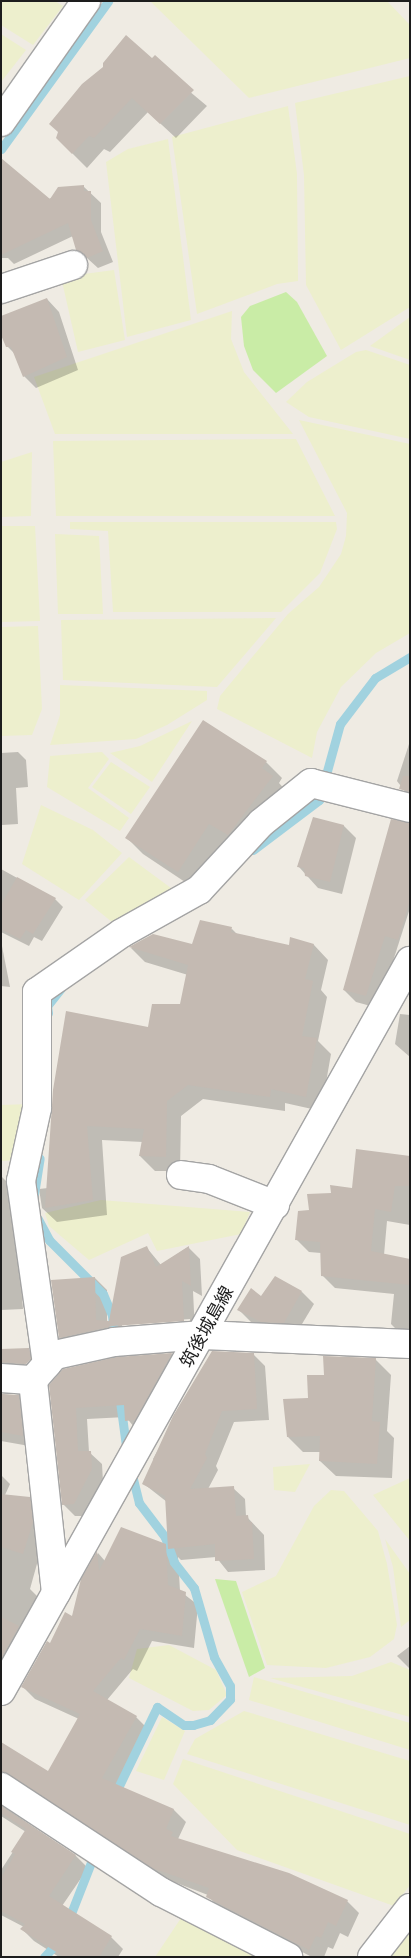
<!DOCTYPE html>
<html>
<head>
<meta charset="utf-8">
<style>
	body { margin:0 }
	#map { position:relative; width:411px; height:1958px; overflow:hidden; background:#efebe3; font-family:"Roboto Condensed","Noto Sans JP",sans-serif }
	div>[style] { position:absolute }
	.farmland>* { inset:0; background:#edefcd }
	.grass>* { inset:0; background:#c9eca6 }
	.shadow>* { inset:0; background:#0003 }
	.stream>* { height:9px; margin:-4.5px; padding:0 4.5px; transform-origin:4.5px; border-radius:4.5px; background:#a1d2df }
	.building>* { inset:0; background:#c4bab2 }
	.roads { filter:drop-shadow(1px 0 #a4a4a4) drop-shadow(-1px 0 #a4a4a4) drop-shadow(0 1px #a4a4a4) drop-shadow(0 -1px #a4a4a4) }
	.minor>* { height:28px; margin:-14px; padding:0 14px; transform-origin:14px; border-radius:14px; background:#fff }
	span { translate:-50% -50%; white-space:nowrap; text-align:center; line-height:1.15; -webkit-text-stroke:4px #fff; paint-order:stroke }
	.street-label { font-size:18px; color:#1d1d1d }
	.frame { position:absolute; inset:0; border:2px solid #1d1d1d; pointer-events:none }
</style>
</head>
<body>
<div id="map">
	<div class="farmland">
		<div style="clip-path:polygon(1px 1px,55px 1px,63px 6px,33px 45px,1px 25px)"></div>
		<div style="clip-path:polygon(150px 1px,387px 1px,410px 25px,410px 58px,249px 98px)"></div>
		<div style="clip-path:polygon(1px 34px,26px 50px,1px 82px)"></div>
		<div style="clip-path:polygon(410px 76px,410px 307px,341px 350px,306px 285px,304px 175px,295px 103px)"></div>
		<div style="clip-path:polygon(288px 106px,297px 174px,298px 281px,277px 284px,197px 314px,172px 137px)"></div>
		<div style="clip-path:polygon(168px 139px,191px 320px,127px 337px,106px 162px,128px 149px)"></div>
		<div style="clip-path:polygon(114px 270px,125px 340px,78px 352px,61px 277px)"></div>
		<div style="clip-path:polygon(232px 311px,231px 339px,244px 372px,293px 434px,55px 434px,34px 377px)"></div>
		<div style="clip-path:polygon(410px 317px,410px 360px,370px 346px)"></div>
		<div style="clip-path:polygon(366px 350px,410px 365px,410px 439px,309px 417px,286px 402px,307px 382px,356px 352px)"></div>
		<div style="clip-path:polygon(299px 420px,410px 444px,410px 633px,376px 653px,341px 687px,317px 732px,312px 758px,217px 709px,220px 696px,288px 614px,319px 587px,341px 554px,346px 536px,347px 513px)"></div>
		<div style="clip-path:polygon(296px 439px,335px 516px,56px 516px,53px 441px)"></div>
		<div style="clip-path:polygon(32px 452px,31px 516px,1px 517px,1px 462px)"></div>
		<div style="clip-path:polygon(70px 522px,336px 522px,337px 529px,320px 573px,281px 612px,113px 612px,108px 531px,70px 529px)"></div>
		<div style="clip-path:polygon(1px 526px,35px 526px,40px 621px,1px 622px)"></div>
		<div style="clip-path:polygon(55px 534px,99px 536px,103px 614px,58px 614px)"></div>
		<div style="clip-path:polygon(276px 618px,217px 687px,63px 680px,61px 620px)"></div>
		<div style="clip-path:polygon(38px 626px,42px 709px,32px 735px,1px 736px,1px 627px)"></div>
		<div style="clip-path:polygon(60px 685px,207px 691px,207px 700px,167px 725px,136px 739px,50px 745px,60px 715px)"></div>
		<div style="clip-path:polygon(192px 721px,152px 782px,110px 753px,140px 746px)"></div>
		<div style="clip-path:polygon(102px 752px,109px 759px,88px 788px,129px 818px,120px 831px,47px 787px,50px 756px)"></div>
		<div style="clip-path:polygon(111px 762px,150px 787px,131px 814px,92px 787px)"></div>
		<div style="clip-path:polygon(41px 805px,93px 830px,122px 853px,79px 900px,22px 864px)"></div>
		<div style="clip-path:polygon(129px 857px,175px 891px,118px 927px,85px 900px)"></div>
		<div style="clip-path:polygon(30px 1104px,19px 1160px,1px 1161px,1px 1105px)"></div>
		<div style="clip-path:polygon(101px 1200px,250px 1212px,241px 1234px,157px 1251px,148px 1233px,89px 1260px,49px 1226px,45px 1213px)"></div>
		<div style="clip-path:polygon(310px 1464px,295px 1492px,274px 1490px,273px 1467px)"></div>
		<div style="clip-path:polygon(410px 1478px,410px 1541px,373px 1495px)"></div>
		<div style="clip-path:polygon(331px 1490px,344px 1491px,378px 1531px,387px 1564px,397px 1625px,394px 1639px,370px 1657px,326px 1668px,267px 1665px,242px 1592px,276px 1576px,314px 1506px)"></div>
		<div style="clip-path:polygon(385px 1539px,410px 1574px,410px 1620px,401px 1627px,393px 1567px)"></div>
		<div style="clip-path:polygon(169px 1645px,216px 1670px,227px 1695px,209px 1710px,193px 1711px,129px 1678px,137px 1649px)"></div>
		<div style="clip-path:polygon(391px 1662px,410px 1670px,410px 1717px,270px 1678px,352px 1676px)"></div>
		<div style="clip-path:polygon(254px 1677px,410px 1723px,410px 1750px,249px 1700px)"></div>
		<div style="clip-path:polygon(244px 1711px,410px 1761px,410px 1825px,187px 1754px,195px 1739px)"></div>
		<div style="clip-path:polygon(162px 1717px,185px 1731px,164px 1780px,136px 1771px)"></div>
		<div style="clip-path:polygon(183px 1759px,410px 1834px,410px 1885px,394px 1906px,237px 1850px,173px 1784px)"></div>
		<div style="clip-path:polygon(185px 1912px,271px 1957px,155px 1957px)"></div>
		<div style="clip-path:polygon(410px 1930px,410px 1957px,389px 1957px)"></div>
	</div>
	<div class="grass">
		<div style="clip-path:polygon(286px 292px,297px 302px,327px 356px,276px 393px,253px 370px,244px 346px,241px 317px,250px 306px)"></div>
		<div style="clip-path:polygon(215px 1579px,236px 1581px,265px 1668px,249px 1677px)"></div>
	</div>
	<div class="shadow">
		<div style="clip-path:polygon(152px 60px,207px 106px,176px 138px,148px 112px,110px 152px,104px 149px,87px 168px,72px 153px,104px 67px)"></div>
		<div style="clip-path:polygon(83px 186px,101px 203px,101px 232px,113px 262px,98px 268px,77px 249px,73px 236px,14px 264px,8px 258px,1px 258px,1px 217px)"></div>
		<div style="clip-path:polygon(47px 299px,59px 312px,78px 370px,36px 388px,24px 376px,16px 355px,7px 346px)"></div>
		<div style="clip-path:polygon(410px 741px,410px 798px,397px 781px)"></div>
		<div style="clip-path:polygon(18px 752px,26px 760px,28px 787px,16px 788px,18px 824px,2px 825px,1px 842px,1px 753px)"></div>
		<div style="clip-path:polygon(266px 762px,282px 778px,279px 783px,288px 793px,245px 850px,226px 839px,194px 888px,143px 854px,127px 838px)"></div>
		<div style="clip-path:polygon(314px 818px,344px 826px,356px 838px,342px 894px,318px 888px,299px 867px)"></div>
		<div style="clip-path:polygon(410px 824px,410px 908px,378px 1008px,356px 1002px,344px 990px)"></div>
		<div style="clip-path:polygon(1px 869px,55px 899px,63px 907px,42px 941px,34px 937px,29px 946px,1px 932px)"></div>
		<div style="clip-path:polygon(232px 929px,238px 935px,290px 947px,314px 945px,328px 960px,321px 990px,327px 997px,318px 1041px,331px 1054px,321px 1111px,285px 1103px,285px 1111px,203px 1099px,181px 1116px,180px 1171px,155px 1171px,140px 1156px,143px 1142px,102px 1140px,107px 1215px,57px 1222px,42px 1208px,39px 1189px,48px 1188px,54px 1090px,181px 1005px,188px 975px,145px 962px,131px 948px,193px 945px)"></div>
		<div style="clip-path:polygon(1px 941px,10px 987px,1px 986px)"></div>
		<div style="clip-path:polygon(400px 1014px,410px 1015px,410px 1057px,395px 1044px)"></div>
		<div style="clip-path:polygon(410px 1157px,410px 1225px,387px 1221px,384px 1255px,410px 1261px,410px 1337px,404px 1337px,391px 1324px,394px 1294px,335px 1288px,322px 1275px,321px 1253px,309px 1252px,296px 1239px,310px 1212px,332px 1194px,353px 1190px)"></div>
		<div style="clip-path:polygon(1px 1176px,8px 1183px,17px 1225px,23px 1309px,1px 1310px)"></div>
		<div style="clip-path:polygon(evenodd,188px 1247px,200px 1259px,202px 1296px,193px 1291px,195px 1332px,72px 1349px,60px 1338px,95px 1278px,107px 1290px,107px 1322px,110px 1323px,147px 1248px,161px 1265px,188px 1247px,190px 1319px,190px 1322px,122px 1327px,122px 1324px,190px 1319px)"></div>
		<div style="clip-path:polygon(302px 1292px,314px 1304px,296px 1334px,274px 1334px,251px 1322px,239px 1310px,262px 1297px)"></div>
		<div style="clip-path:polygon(evenodd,28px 1349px,41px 1361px,1px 1384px,1px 1350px,28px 1349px,28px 1360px,31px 1360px,23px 1369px,21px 1368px,28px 1360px)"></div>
		<div style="clip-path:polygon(213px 1352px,253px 1354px,265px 1366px,269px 1420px,234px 1422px,216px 1466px,218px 1470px,208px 1489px,233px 1488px,245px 1499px,246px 1516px,264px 1535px,265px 1570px,228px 1572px,216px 1557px,181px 1560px,178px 1557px,180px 1591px,198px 1605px,194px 1648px,152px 1641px,137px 1671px,133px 1669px,107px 1700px,136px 1717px,148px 1729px,116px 1785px,174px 1810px,186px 1822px,178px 1839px,347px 1901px,359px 1913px,348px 1937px,340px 1933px,333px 1949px,328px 1947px,324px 1957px,310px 1956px,219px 1909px,208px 1895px,166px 1879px,1px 1790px,1px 1743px,49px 1773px,79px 1719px,35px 1699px,23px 1687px,72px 1618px,83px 1580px,98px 1553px,105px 1561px,166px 1545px,169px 1548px,167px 1502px,144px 1484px,155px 1462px,153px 1459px)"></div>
		<div style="clip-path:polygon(172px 1354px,183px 1366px,138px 1432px,126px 1417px,87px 1419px,89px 1452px,102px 1464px,103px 1482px,86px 1516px,75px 1516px,63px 1504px,51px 1386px,116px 1359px)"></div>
		<div style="clip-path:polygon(375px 1359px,391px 1375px,387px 1431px,394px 1438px,392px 1478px,336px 1476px,320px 1461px,320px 1452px,303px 1452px,288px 1437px,325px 1376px)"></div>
		<div style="clip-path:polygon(1px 1394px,18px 1396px,31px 1408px,35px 1447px,1px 1441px)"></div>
		<div style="clip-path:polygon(1px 1475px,10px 1484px,5px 1495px,29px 1498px,43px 1511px,45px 1535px,30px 1589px,43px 1602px,1px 1684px)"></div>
		<div style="clip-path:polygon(410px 1646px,410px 1669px,397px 1656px)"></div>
		<div style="clip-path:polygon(1px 1805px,76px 1856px,88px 1868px,62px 1906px,111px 1937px,123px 1949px,118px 1957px,59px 1957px,34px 1941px,22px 1929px,24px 1927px,1px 1915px,1px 1870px,26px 1832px,1px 1816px)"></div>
	</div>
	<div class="stream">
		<div style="left:1px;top:149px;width:183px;rotate:-54.1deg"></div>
		<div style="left:253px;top:850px;width:83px;rotate:-37.1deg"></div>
		<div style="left:319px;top:800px;width:79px;rotate:-74.6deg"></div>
		<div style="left:340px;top:724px;width:58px;rotate:-52.7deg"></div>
		<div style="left:375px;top:678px;width:41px;rotate:-31deg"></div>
		<div style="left:48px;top:1013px;width:7px;rotate:-98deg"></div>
		<div style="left:47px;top:1006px;width:23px;rotate:-52deg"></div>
		<div style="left:34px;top:1194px;width:36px;rotate:-81deg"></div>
		<div style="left:38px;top:1219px;width:24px;rotate:62deg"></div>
		<div style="left:49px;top:1240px;width:76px;rotate:45deg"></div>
		<div style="left:103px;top:1294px;width:23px;rotate:67deg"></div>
		<div style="left:112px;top:1315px;width:54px;rotate:84.7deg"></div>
		<div style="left:119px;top:1394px;width:60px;rotate:82.3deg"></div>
		<div style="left:114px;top:1796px;width:99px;rotate:-64.2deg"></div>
		<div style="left:157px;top:1707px;width:32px;rotate:34deg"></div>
		<div style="left:184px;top:1725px;width:9px"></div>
		<div style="left:193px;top:1725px;width:18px;rotate:-16deg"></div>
		<div style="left:210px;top:1720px;width:29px;rotate:-46deg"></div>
		<div style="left:230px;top:1699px;width:13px;rotate:-90deg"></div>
		<div style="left:230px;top:1686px;width:33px;rotate:-119deg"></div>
		<div style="left:214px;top:1657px;width:72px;rotate:-106.2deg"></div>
		<div style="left:194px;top:1588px;width:33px;rotate:-128deg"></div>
		<div style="left:174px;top:1562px;width:27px;rotate:-110deg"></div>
		<div style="left:165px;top:1537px;width:43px;rotate:-127.4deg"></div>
		<div style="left:139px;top:1503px;width:34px;rotate:-104deg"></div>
		<div style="left:68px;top:1921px;width:74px;rotate:-68.6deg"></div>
		<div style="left:44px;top:1957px;width:21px;rotate:-47deg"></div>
	</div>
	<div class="building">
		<div style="clip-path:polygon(126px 35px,152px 58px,155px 55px,194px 90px,160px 124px,132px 98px,94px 138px,89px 136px,72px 154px,56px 138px,58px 132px,49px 124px,82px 84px,103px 67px,103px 63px)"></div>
		<div style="clip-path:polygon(1px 158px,50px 199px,58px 187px,84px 185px,84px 191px,91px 191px,91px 220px,103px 251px,87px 258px,76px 250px,68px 223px,1px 255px)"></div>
		<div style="clip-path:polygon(47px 298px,67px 357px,23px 377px,11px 347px,6px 347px,1px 335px,1px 316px)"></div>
		<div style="clip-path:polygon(203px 720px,267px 761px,262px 768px,273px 776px,228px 835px,209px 824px,178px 872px,125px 838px)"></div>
		<div style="clip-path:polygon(403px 776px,410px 776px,410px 792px,399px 789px)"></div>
		<div style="clip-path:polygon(313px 817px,344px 825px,330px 882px,305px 876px,304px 868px,297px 867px)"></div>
		<div style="clip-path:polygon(391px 819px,410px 823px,410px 900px,398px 940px,385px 936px,366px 996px,343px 990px)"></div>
		<div style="clip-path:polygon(17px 877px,56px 898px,33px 934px,26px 930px,20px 939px,1px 929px,1px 905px)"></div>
		<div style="clip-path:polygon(200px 920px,232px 927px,231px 932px,289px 945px,290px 937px,314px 944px,305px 979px,313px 981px,302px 1036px,317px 1038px,306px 1097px,271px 1089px,270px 1097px,188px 1085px,167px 1101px,166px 1157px,139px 1156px,144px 1129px,87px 1126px,93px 1200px,45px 1208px,53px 1090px,66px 1011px,148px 1027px,152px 1004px,180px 1004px,188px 965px,129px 947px,153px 934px,192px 944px)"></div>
		<div style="clip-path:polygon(356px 1149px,410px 1156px,410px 1186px,395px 1186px,391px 1212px,375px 1209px,371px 1251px,410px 1259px,410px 1285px,321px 1276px,320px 1242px,295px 1240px,298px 1211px,309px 1210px,307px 1194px,331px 1193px,330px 1185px,352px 1188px)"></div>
		<div style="clip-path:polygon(147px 1246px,156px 1267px,189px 1246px,191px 1286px,182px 1281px,184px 1321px,113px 1326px,59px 1338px,51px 1280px,95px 1277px,96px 1320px,109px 1321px,121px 1257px)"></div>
		<div style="clip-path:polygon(275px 1276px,302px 1291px,284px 1323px,261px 1322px,237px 1310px,251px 1288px,261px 1296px)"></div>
		<div style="clip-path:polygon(29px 1348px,31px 1359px,26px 1364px,1px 1362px,1px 1349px)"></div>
		<div style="clip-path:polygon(212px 1351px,254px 1353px,257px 1409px,222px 1411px,205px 1454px,207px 1458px,190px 1489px,234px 1486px,236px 1516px,248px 1515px,249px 1522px,252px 1522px,254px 1559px,215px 1561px,215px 1544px,168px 1549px,165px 1496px,142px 1484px,173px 1416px)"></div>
		<div style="clip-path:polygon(172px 1353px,135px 1420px,125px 1421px,124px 1405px,76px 1408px,78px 1451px,91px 1451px,92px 1469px,74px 1504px,62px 1505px,49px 1385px,63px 1369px,116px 1357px)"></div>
		<div style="clip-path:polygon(323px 1356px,376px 1358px,372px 1421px,380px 1422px,377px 1464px,319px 1461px,320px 1436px,287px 1437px,283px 1399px,308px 1398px,307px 1375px,324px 1375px)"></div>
		<div style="clip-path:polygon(1px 1394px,19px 1395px,23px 1436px,1px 1432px)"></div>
		<div style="clip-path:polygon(1px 1494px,30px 1497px,33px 1522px,23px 1554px,1px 1547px)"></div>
		<div style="clip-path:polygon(121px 1527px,166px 1544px,168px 1585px,186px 1592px,182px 1636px,140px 1629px,124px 1660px,121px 1658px,93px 1691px,137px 1716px,102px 1778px,174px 1809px,166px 1829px,173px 1832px,171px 1836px,289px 1873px,348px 1900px,336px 1926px,328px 1922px,321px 1938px,316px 1936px,309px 1950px,206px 1897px,209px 1888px,152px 1868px,1px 1771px,1px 1742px,48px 1771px,80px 1714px,21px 1687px,47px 1641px,50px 1643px,65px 1612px,72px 1616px,81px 1579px,97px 1551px,99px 1571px)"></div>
		<div style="clip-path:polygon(1px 1617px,19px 1626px,1px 1659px)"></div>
		<div style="clip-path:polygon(1px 1806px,76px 1855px,49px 1896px,112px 1936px,99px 1957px,64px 1957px,20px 1929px,25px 1924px,1px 1911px,1px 1878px,15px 1854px,11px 1852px,26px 1829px,1px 1813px)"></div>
	</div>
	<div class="roads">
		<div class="minor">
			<div style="left:1px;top:122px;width:148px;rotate:-54.9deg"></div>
			<div style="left:1px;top:289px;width:76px;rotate:-18.4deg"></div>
			<div style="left:181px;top:1175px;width:28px;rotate:8deg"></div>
			<div style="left:209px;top:1179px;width:71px;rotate:21.5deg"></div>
			<div style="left:47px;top:1364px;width:185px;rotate:-98.1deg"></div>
			<div style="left:21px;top:1181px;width:75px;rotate:-77.6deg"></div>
			<div style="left:37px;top:1108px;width:116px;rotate:-90deg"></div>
			<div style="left:37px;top:992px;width:103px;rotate:-34.8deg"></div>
			<div style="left:122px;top:933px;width:88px;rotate:-29.2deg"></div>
			<div style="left:199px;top:890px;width:91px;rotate:-47.2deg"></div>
			<div style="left:261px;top:823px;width:64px;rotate:-38.7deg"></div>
			<div style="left:311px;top:783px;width:102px;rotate:14.2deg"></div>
			<div style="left:1px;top:1378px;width:32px;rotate:4deg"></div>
			<div style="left:56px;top:1593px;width:214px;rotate:-96.2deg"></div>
			<div style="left:33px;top:1380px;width:33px;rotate:-49deg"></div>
			<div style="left:55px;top:1355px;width:60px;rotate:-12.4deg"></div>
			<div style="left:114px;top:1342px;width:89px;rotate:-4.5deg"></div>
			<div style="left:203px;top:1335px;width:207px;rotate:2.5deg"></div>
			<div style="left:1px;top:1691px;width:837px;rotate:-60.74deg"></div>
			<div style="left:1px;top:1787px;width:191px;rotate:33.3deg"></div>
			<div style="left:161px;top:1892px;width:143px;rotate:27.1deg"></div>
			<div style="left:372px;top:1957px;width:62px;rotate:-52.2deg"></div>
		</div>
	</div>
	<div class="street-label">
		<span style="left:207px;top:1327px;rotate:-61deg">筑後城島線</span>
	</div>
	<div class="frame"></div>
</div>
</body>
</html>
